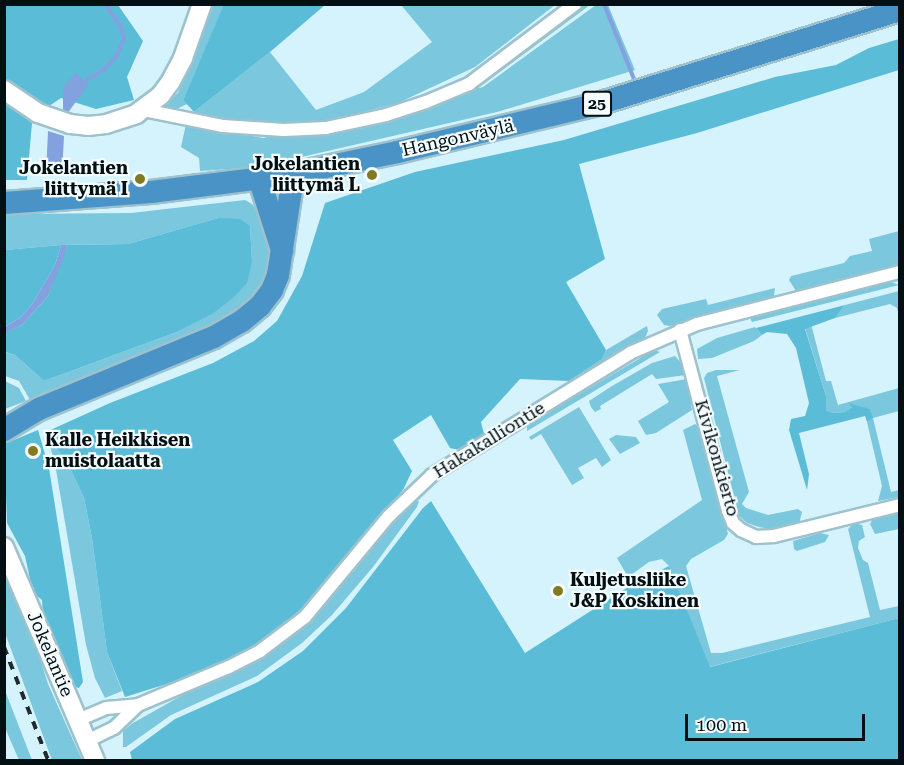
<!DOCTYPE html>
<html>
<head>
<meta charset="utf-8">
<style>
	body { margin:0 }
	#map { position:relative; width:904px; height:765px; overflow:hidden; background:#d5f3fd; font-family:"Roboto Serif",serif }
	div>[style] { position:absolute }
	.green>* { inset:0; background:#7ac7de }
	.forest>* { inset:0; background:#5bbcd7 }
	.water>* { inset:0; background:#83a0df }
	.stream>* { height:4px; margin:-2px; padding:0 2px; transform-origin:2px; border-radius:2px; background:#83a0df }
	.roads { filter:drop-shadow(2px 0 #9dc2cd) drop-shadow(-2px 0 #9dc2cd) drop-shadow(0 2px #9dc2cd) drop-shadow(0 -2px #9dc2cd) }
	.street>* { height:12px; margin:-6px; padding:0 6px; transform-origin:6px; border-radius:6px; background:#fff }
	.secondary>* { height:18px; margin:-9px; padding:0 9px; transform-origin:9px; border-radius:9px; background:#fff }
	.highway>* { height:22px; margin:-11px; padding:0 11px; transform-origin:11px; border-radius:11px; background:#4a93c7 }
	.rail>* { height:4px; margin-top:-2px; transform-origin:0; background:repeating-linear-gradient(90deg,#1e2c31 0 8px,transparent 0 16px) }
	.dots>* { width:16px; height:16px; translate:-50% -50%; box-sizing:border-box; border:3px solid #f4fcfe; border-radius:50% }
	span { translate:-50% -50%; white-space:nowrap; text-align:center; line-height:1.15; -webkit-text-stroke:4.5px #f4fcfe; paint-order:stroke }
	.shield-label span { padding:2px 4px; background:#f4fcfe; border:2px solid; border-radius:4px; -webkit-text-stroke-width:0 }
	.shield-label { font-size:16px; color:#030f13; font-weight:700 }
	.street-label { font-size:18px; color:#030f13 }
	.poi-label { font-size:18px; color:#030f13; font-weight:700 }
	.right { translate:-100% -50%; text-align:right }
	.left { translate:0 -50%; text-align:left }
	.frame { position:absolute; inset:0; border:6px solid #030f13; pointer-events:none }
	.scale { position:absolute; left:685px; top:714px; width:180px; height:27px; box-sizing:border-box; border:3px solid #030f13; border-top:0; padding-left:8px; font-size:18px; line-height:21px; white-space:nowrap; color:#030f13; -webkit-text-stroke:4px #f4fcfe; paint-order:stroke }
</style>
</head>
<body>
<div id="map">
	<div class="green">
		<div style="clip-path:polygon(211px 5px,224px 5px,183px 100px,187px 104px,170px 112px,166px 110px,166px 104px,178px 93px,194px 56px)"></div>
		<div style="clip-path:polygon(401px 5px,555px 5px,475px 67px,398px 103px,332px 120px,279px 124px,222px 120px,194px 112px,270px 52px,316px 110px,364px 92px,432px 42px)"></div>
		<div style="clip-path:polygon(560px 5px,590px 5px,482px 85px,472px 71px)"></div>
		<div style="clip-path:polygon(596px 5px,608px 5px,635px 70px,497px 112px,258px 167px,200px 171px,199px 158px,181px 147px,186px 124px,263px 138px,483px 87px)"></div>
		<div style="clip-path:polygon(245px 200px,252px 204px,261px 217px,271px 252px,266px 278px,259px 292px,234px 316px,172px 345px,30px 400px,19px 381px,5px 376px,4px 352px,15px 355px,44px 381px,177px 332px,211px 315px,252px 261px,250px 226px,218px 218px,128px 244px,61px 245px,5px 250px,5px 214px,131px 213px)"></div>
		<div style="clip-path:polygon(899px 231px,899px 264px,796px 291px,789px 280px,791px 276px,844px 263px,850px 256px,872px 251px,869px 239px)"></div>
		<div style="clip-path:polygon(891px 282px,899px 285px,752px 322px,750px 318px)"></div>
		<div style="clip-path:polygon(775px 288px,774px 296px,771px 298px,670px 326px,664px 325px,657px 315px,662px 309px,706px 299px,708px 305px)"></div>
		<div style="clip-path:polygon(899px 291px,899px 316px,897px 308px,890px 304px,835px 318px,845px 305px)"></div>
		<div style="clip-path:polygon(811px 324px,826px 381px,831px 381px,838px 405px,899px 388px,899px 411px,873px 418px,891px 492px,899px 490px,899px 497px,878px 501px,882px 486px,867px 422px,872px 418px,870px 409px,852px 407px,845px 412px,833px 413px,826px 410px,826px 396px,805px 328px)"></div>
		<div style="clip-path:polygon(647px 326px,648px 331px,644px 340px,569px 381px,602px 359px,606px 350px)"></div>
		<div style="clip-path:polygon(755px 327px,762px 335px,754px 341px,712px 358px,698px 359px,697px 349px,717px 338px)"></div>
		<div style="clip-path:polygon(654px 350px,660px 352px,527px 431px,527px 425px)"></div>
		<div style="clip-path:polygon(675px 356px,682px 364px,686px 375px,656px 379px,652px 374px,600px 406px,601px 409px,595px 412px,591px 407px,589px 401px,612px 386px,652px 363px)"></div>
		<div style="clip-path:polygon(716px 370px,740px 370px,717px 376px,749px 492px,742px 504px,746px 508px,768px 515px,798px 509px,802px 512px,799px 524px,770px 529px,759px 527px,747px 523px,739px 516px,704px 378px,707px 373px)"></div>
		<div style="clip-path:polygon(687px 379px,692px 410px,656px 433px,646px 435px,638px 421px,669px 402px,658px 384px)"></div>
		<div style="clip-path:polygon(5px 381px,19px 388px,26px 401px,5px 409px)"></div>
		<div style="clip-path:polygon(579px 407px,611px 460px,602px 467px,596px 458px,578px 468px,584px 478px,572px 485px,541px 434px,531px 440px,529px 437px)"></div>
		<div style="clip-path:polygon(695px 424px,699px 427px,728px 534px,724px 540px,691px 559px,686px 566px,711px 653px,722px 653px,870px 617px,848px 529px,854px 523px,862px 525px,865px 537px,859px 541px,858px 548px,863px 560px,868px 563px,880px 610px,899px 606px,899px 618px,709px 667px,669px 566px,662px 559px,649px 562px,628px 577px,617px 558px,702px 500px,683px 430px)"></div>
		<div style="clip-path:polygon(46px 432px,70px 468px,84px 498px,92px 538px,107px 652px,122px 691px,105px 698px,95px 678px,86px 645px,55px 464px)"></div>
		<div style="clip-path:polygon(616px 435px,636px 437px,640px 443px,620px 454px,609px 439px)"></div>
		<div style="clip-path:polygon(419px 501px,417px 507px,373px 567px,332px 615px,302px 643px,257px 676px,171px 715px,126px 747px,123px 747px,123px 731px,133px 723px,179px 697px,252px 664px,294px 636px,327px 604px,410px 502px)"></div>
		<div style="clip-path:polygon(899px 512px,899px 529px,875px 534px,870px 524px,873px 519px)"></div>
		<div style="clip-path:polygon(820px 533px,829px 535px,825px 542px,797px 551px,794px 549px,793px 541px)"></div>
		<div style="clip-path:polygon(4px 565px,28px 621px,48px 684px,82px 760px,52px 760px,5px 633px)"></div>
		<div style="clip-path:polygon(4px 688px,32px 760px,19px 760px,5px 728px)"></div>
	</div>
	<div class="forest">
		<div style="clip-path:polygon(224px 4px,325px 5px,270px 52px,194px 112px,183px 100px)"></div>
		<div style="clip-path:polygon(4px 5px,118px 5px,143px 41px,127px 77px,134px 100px,96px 109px,61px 98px,46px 108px,5px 81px)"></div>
		<div style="clip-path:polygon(899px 39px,899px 70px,697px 133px,579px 164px,605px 259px,566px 282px,606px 350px,602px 359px,569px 381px,520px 379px,481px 422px,484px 434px,459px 450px,450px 448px,431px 415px,393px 440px,412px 471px,403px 490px,298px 614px,271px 636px,243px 653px,189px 677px,125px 697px,107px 652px,92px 538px,84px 498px,70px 468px,46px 432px,110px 403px,213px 363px,254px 341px,277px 321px,302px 276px,325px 203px,415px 172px,564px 140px,775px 77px,836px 65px,869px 48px)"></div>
		<div style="clip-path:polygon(5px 102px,32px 123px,27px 180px,5px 180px)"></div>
		<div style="clip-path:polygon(218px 218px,240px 219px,250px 226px,252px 261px,247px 283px,234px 297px,211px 315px,177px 332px,44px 381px,15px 355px,5px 352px,4px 333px,22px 325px,48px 296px,67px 245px,128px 244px)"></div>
		<div style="clip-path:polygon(61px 245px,55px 265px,33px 303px,21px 317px,5px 327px,5px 250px)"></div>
		<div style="clip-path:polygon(845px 305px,835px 318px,805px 329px,826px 396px,826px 410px,833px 413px,845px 412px,852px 407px,848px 403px,870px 409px,873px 418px,867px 422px,865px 416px,799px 433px,809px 474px,807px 490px,789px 430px,791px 419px,805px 416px,809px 403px,796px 348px,787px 334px,767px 332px,762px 335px,756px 328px)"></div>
		<div style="clip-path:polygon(38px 430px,49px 468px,83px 682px,79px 688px,73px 686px,61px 663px,43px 616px,42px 600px,33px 593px,25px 556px,7px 523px,4px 444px)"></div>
		<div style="clip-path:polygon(431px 501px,525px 653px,633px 584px,669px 566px,710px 667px,899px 618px,899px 760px,132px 760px,130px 752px,175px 719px,258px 682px,303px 651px,346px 608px,423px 508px)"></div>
	</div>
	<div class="water">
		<div style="clip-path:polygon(76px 73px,88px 85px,67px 114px,63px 109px,63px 87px)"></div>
		<div style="clip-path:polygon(48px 131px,64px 136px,62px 175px,46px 175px)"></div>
		<div style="clip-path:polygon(61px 245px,67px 245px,64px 257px,48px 296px,22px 325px,5px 333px,5px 327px,21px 317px,33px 303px,55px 265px)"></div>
	</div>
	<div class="stream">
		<div style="left:604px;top:4px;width:81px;rotate:68.2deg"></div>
		<div style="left:80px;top:84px;width:27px;rotate:-31deg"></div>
		<div style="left:103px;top:70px;width:18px;rotate:-45deg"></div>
		<div style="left:116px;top:57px;width:20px;rotate:-66deg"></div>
		<div style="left:124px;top:39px;width:12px;rotate:-104deg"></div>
		<div style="left:121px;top:27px;width:28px;rotate:-125deg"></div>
	</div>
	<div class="roads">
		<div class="street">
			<div style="left:144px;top:110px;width:81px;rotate:11.4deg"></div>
			<div style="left:223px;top:126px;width:61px;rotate:3.8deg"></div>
			<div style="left:284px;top:130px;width:42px;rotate:-2.7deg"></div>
			<div style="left:326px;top:128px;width:61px;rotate:-12.2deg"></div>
			<div style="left:386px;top:115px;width:42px;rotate:-18deg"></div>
			<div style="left:426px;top:102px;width:47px;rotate:-22.7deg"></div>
			<div style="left:469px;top:84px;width:133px;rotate:-37deg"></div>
			<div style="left:680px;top:330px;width:187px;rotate:75.1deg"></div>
			<div style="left:728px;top:511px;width:13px;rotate:67deg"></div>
			<div style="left:733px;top:523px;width:11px;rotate:41deg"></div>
			<div style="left:741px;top:530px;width:17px;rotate:25deg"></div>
			<div style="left:756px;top:537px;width:18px;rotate:-3deg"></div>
			<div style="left:774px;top:536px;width:130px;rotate:-13.8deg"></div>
			<div style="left:78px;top:720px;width:30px;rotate:-23deg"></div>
			<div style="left:106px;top:708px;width:32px;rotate:-5deg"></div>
			<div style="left:138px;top:705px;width:99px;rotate:-22.7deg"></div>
			<div style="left:229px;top:667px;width:35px;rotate:-27deg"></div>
			<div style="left:260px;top:651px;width:56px;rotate:-37.1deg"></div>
			<div style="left:305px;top:617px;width:131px;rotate:-50.3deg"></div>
			<div style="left:389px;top:516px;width:59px;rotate:-43.6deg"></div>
			<div style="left:432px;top:475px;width:233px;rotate:-31.6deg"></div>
			<div style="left:630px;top:353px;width:73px;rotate:-23.4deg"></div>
			<div style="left:697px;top:324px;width:210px;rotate:-14.4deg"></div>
			<div style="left:87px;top:741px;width:30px;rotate:-26deg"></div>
			<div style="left:114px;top:728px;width:33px;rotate:-44deg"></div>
		</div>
		<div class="secondary">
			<div style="left:4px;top:90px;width:41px;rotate:34.1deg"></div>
			<div style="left:38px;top:113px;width:34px;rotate:19deg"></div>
			<div style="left:70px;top:124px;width:18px;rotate:6deg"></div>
			<div style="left:88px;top:126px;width:18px;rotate:-6deg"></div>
			<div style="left:106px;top:124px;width:32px;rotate:-18deg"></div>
			<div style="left:136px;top:114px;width:31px;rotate:-37deg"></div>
			<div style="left:161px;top:95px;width:17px;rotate:-54deg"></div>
			<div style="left:171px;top:81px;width:26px;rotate:-62deg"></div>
			<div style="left:183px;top:58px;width:57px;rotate:-70.6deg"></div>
			<div style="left:4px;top:547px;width:232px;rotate:66.9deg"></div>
		</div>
		<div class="highway">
			<div style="left:259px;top:178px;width:76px;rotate:72.3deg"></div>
			<div style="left:4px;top:203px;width:147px;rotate:-4.3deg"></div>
			<div style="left:151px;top:192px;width:138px;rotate:-7.1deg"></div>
			<div style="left:288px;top:175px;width:112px;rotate:-11.8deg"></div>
			<div style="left:398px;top:152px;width:206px;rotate:-13.5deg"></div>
			<div style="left:598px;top:104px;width:316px;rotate:-17.3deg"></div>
			<div style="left:4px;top:430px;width:41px;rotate:-31deg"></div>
			<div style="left:39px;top:409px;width:189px;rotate:-22.4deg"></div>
			<div style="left:214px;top:337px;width:32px;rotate:-30deg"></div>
			<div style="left:242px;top:321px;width:23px;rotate:-40deg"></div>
			<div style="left:260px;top:306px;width:20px;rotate:-53deg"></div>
			<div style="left:272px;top:290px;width:16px;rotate:-68deg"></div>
			<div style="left:278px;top:275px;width:86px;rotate:-81.3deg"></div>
			<div style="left:291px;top:190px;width:15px;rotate:-101deg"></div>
		</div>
	</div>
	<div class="rail">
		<div style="left:4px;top:647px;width:121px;rotate:68.7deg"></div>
	</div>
	<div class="dots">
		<div style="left:372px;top:175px;background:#827a20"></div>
		<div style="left:140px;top:179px;background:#827a20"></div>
		<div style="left:33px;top:451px;background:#827a20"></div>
		<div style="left:558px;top:591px;background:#827a20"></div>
	</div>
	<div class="shield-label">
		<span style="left:597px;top:104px">25</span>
	</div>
	<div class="street-label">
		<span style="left:458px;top:138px;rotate:-13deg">Hangonväylä</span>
		<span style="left:489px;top:440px;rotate:-32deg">Hakakalliontie</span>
		<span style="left:717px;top:458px;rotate:74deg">Kivikonkierto</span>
		<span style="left:50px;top:654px;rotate:67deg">Jokelantie</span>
	</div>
	<div class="poi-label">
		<span class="right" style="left:360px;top:175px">Jokelantien<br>liittymä L</span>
		<span class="right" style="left:128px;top:179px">Jokelantien<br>liittymä I</span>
		<span class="left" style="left:45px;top:451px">Kalle Heikkisen<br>muistolaatta</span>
		<span class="left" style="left:570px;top:591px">Kuljetusliike<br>J&amp;P Koskinen</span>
	</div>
	<div class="frame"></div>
	<div class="scale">100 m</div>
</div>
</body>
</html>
